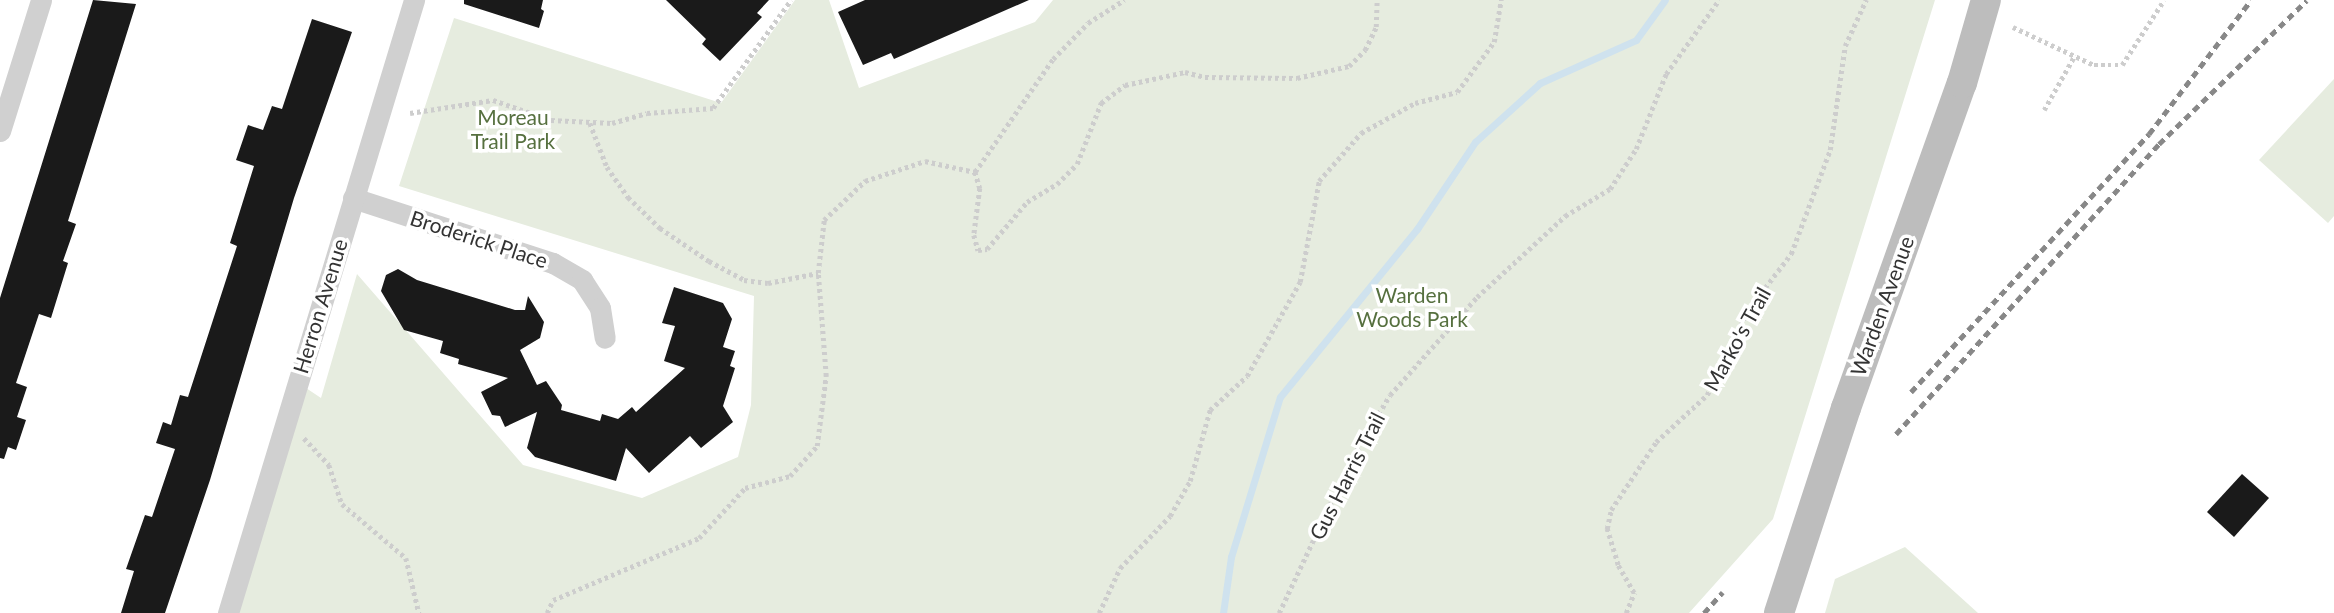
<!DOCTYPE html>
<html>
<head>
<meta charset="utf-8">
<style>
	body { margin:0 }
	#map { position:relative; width:2334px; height:613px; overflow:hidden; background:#fff; font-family:Lato,sans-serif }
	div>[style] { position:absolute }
	.green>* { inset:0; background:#e6ecdf }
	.stream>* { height:7px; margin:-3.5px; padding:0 3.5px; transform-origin:3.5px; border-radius:3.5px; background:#cfe2ee }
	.building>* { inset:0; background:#1a1a1a }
	.path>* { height:4.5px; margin-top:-2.25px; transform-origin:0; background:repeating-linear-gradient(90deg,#cdcdcd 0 3.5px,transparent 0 7px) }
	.minor>* { height:21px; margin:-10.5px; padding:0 10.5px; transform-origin:10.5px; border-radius:10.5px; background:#d0d0d0 }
	.secondary>* { height:30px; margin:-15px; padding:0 15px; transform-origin:15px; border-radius:15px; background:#bdbdbd }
	.rail>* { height:5px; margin-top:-2.5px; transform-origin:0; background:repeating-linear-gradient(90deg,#888 0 7px,transparent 0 12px) }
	span { translate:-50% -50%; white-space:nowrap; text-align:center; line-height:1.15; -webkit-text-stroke:7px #fff; paint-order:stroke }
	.park-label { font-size:21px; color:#56703f }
	.street-label { font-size:21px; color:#333 }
</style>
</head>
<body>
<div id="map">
	<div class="green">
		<div style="clip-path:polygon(795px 0,829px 0,859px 88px,1035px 22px,1053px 0,1935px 0,1773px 519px,1689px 613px,234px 613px,300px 384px,321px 398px,357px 274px,523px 465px,642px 498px,738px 457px,751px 405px,754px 296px,399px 186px,454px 18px,721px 103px)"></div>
		<div style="clip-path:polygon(2334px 79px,2334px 216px,2328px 223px,2259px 160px)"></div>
		<div style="clip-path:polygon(1905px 547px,1978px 613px,1825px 613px,1835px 579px)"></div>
	</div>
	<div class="stream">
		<div style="left:1223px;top:613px;width:57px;rotate:-81.9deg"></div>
		<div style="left:1231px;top:557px;width:167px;rotate:-73deg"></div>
		<div style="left:1280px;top:397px;width:217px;rotate:-50.8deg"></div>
		<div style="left:1417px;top:229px;width:105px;rotate:-56.3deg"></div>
		<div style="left:1475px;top:142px;width:88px;rotate:-42.2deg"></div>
		<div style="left:1540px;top:83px;width:105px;rotate:-24.1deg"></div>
		<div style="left:1636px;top:40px;width:49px;rotate:-54.1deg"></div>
	</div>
	<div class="building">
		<div style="clip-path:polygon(93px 0,136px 4px,68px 221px,76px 224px,63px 261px,68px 263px,51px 318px,39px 314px,16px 383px,27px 387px,17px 417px,26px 420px,16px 450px,8px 447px,4px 459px,0 458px,0 298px)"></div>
		<div style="clip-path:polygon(464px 0,543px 0,541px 9px,544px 11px,539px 28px,464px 4px)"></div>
		<div style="clip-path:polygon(666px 0,769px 0,757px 13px,762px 17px,720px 61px,702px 44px,706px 39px)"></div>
		<div style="clip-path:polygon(865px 0,1029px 0,894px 59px,891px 53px,863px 65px,838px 12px)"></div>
		<div style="clip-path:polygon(312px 19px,352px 32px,294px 198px,210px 480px,165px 613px,121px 613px,134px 571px,126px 569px,145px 515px,152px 517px,175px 449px,156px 443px,163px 422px,171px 425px,180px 395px,188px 397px,237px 246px,230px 243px,254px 166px,236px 160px,248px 125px,263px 130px,272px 106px,282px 109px)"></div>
		<div style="clip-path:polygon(398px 269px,417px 280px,515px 310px,525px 310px,528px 296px,544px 322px,540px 338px,520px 350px,537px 385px,546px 381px,562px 405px,561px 410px,600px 421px,602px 414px,618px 419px,632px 407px,636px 412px,685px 368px,664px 361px,675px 326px,662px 323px,674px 287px,723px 303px,732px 319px,723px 347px,735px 351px,730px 366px,735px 368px,723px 406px,733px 422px,701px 448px,690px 436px,649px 473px,626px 448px,616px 481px,535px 457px,527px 448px,537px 412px,505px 427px,500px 416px,492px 415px,481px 392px,508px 378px,458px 364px,459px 359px,440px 353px,443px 341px,404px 330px,381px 291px,386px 275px)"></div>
		<div style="clip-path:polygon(2242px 474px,2269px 498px,2234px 537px,2207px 512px)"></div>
	</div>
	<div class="path">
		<div style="left:2013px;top:27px;width:89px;rotate:25.1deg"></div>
		<div style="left:2094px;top:65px;width:28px"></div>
		<div style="left:2122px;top:65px;width:77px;rotate:-57.1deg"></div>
		<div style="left:2044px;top:110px;width:63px;rotate:-60.6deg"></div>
		<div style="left:410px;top:113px;width:84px;rotate:-8.9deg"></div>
		<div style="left:493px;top:100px;width:61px;rotate:19deg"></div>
		<div style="left:551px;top:120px;width:61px;rotate:2.8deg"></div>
		<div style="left:612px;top:123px;width:36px;rotate:-16deg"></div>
		<div style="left:647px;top:113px;width:66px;rotate:-4.3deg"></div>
		<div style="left:713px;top:108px;width:133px;rotate:-54.2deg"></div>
		<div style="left:590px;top:123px;width:47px;rotate:68.9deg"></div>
		<div style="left:607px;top:167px;width:37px;rotate:55deg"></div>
		<div style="left:628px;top:197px;width:45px;rotate:44.1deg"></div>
		<div style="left:660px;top:228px;width:59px;rotate:34deg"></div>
		<div style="left:709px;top:261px;width:40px;rotate:28deg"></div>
		<div style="left:744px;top:280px;width:24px;rotate:7deg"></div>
		<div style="left:768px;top:283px;width:51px;rotate:-11.3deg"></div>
		<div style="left:975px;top:172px;width:17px;rotate:73deg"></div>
		<div style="left:980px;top:188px;width:47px;rotate:97.3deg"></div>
		<div style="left:974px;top:235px;width:16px;rotate:75deg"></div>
		<div style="left:978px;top:250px;width:9px;rotate:-6deg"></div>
		<div style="left:987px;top:249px;width:62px;rotate:-49.6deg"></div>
		<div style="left:1027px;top:202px;width:35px;rotate:-31deg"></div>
		<div style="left:1057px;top:184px;width:28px;rotate:-45deg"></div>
		<div style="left:1077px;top:164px;width:66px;rotate:-68.5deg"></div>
		<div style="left:1101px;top:103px;width:30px;rotate:-37deg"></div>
		<div style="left:1125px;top:85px;width:61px;rotate:-12.2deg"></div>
		<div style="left:1185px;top:72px;width:21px;rotate:14deg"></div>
		<div style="left:1205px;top:77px;width:92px;rotate:0.6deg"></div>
		<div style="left:1297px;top:78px;width:53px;rotate:-13deg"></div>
		<div style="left:1349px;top:66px;width:23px;rotate:-45deg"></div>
		<div style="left:1365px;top:50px;width:25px;rotate:-64deg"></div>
		<div style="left:1376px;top:27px;width:27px;rotate:-88deg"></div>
		<div style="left:304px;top:438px;width:37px;rotate:47deg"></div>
		<div style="left:329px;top:465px;width:41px;rotate:71.6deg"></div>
		<div style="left:342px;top:504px;width:84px;rotate:40.2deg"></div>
		<div style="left:406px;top:558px;width:57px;rotate:76.7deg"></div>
		<div style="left:547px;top:613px;width:14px;rotate:-65deg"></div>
		<div style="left:553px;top:600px;width:159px;rotate:-23deg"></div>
		<div style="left:699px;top:538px;width:68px;rotate:-47.4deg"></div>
		<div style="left:745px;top:488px;width:47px;rotate:-14.9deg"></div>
		<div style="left:790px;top:476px;width:40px;rotate:-48deg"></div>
		<div style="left:817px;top:446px;width:71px;rotate:-82.7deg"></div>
		<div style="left:826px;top:376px;width:103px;rotate:-94.4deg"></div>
		<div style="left:818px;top:273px;width:53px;rotate:-83.5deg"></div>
		<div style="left:824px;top:220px;width:57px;rotate:-43.6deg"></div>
		<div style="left:865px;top:181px;width:63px;rotate:-18.4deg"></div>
		<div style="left:925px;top:161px;width:51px;rotate:12.4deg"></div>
		<div style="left:975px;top:172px;width:137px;rotate:-55.4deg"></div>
		<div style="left:1053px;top:59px;width:50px;rotate:-45.8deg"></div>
		<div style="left:1088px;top:23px;width:43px;rotate:-32.6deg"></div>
		<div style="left:1099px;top:613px;width:50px;rotate:-65deg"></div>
		<div style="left:1120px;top:568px;width:72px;rotate:-46.1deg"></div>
		<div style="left:1170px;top:516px;width:40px;rotate:-60.3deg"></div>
		<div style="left:1190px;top:481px;width:74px;rotate:-74.3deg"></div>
		<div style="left:1210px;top:410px;width:50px;rotate:-42.6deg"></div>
		<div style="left:1247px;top:376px;width:108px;rotate:-60.6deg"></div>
		<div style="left:1300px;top:282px;width:103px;rotate:-79.3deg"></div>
		<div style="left:1319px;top:181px;width:64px;rotate:-48.8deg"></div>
		<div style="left:1361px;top:133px;width:62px;rotate:-29.1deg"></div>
		<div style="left:1415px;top:103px;width:43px;rotate:-14.7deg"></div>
		<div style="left:1457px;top:92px;width:62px;rotate:-53.5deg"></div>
		<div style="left:1494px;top:42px;width:43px;rotate:-80.5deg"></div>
		<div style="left:1279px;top:613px;width:174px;rotate:-64.8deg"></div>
		<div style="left:1353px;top:456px;width:71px;rotate:-58.8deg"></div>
		<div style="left:1390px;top:395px;width:131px;rotate:-48.4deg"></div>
		<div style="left:1477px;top:297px;width:120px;rotate:-42.6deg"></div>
		<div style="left:1565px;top:216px;width:52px;rotate:-31deg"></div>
		<div style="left:1610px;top:189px;width:48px;rotate:-57deg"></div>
		<div style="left:1636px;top:149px;width:81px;rotate:-68.2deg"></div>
		<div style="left:1666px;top:74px;width:91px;rotate:-54.4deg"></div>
		<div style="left:1626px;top:613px;width:22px;rotate:-68deg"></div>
		<div style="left:1634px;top:593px;width:32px;rotate:-120deg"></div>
		<div style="left:1618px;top:565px;width:38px;rotate:-107deg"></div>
		<div style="left:1607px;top:529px;width:19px;rotate:-78deg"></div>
		<div style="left:1611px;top:510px;width:82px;rotate:-56.5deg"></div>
		<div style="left:1656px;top:442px;width:69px;rotate:-42.7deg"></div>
		<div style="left:1707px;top:395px;width:94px;rotate:-64.2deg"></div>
		<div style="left:1748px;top:310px;width:71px;rotate:-52.5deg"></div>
		<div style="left:1791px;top:254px;width:111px;rotate:-69.4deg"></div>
		<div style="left:1830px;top:150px;width:105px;rotate:-81.8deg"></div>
		<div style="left:1845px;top:46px;width:51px;rotate:-65.5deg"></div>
	</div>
	<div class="minor">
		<div style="left:0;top:131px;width:137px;rotate:-72.6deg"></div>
		<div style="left:353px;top:198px;width:210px;rotate:18deg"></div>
		<div style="left:553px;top:263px;width:34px;rotate:30deg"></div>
		<div style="left:582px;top:280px;width:33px;rotate:57deg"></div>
		<div style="left:600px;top:308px;width:30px;rotate:81deg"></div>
		<div style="left:228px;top:613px;width:641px;rotate:-73.12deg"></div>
	</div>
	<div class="secondary">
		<div style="left:1779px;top:613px;width:216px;rotate:-71.9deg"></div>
		<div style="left:1846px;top:408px;width:345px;rotate:-70.4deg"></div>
		<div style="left:1962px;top:83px;width:86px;rotate:-73.9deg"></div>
	</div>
	<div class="rail">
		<div style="left:1911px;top:392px;width:351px;rotate:-47.3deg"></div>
		<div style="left:2149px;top:134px;width:168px;rotate:-52.7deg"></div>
		<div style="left:1896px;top:434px;width:391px;rotate:-47.8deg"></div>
		<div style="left:2159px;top:144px;width:206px;rotate:-44.2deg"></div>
		<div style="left:1704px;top:613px;width:28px;rotate:-48deg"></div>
	</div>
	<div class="park-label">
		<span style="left:513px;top:129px">Moreau<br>Trail Park</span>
		<span style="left:1412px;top:307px">Warden<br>Woods Park</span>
	</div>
	<div class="street-label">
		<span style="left:479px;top:239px;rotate:18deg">Broderick Place</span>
		<span style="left:320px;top:306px;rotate:-73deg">Herron Avenue</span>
		<span style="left:1882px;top:306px;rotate:-70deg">Warden Avenue</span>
		<span style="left:1737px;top:339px;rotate:-61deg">Marko's Trail</span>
		<span style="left:1347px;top:476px;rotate:-63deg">Gus Harris Trail</span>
	</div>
</div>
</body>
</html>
